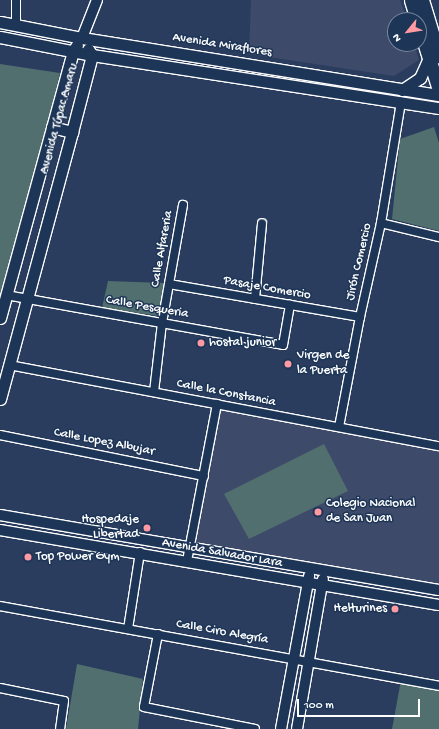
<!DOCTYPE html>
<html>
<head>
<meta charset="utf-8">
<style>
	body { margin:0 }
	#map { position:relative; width:439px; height:729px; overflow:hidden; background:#2a3d5e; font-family:"Gochi Hand",sans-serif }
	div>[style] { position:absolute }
	.built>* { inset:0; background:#3e4a6a }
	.green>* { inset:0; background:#506f6e }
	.roads { filter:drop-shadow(1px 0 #fff) drop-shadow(-1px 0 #fff) drop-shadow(0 1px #fff) drop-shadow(0 -1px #fff) }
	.minor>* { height:8px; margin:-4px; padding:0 4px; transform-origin:4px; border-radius:4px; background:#1d3557 }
	.tertiary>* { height:10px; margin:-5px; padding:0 5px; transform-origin:5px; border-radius:5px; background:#1d3557 }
	.secondary>* { height:11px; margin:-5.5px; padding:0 5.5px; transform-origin:5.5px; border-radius:5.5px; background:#1d3557 }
	.primary>* { height:13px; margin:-6.5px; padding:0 6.5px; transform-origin:6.5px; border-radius:6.5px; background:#1d3557 }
	.dots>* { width:11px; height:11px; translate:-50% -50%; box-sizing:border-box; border:2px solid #1d3557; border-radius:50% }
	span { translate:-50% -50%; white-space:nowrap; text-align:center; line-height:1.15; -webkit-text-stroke:3px #1d3557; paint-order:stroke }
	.street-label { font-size:13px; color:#fff }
	.poi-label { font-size:13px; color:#fff }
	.left { translate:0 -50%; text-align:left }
	.right { translate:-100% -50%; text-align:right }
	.north { position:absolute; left:387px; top:12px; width:40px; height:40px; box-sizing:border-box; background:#1d3557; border:1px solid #77869a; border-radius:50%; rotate:240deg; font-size:11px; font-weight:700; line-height:16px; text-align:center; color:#fff }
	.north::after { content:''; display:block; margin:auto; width:14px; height:18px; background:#ff9aa2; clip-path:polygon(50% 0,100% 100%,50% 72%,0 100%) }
	.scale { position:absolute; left:297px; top:699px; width:123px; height:18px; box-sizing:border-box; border:2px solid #fff; border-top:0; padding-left:5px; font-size:12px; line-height:14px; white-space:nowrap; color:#fff; -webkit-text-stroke:3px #1d3557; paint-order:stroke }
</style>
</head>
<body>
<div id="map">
	<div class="built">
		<div style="clip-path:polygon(251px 0,400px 0,407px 20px,395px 20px,395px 44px,414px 44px,419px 60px,394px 76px,249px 54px)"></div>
		<div style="clip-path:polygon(217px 404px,439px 447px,439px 590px,191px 547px)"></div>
	</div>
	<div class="green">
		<div style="clip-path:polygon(0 64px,60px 73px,0 316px)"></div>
		<div style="clip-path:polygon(434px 127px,439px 143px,439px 231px,392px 219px,400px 139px)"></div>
		<div style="clip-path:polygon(108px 281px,164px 283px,159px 316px,102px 308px)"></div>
		<div style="clip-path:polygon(324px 444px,348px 491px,249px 539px,224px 494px)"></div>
		<div style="clip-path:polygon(77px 664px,143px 679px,138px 729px,66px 729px)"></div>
		<div style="clip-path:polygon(401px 680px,439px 688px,439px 729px,392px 729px)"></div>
	</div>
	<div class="roads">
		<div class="minor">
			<div style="left:16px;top:0;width:25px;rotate:90deg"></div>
			<div style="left:381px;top:223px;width:60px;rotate:13.6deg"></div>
			<div style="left:169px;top:284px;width:194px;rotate:9.8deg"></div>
			<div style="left:6px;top:295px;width:281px;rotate:10.2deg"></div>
			<div style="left:283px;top:345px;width:41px;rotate:-80.1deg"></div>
			<div style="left:255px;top:299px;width:76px;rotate:-84.7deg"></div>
			<div style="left:9px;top:365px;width:438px;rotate:10.7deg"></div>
			<div style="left:154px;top:392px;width:69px;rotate:-83.4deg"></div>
			<div style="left:162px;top:323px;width:120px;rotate:-79.9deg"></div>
			<div style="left:339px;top:427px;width:112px;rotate:-79.2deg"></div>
			<div style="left:360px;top:317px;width:96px;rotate:-77.4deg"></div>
			<div style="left:381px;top:223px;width:123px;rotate:-80.6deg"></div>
			<div style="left:0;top:435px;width:208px;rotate:11.4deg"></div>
			<div style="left:187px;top:561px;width:160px;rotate:-79.2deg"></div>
			<div style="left:0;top:606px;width:446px;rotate:10.3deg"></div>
			<div style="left:128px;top:629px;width:78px;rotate:-81.1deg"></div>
			<div style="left:158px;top:634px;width:74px;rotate:100.9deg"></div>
			<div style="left:144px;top:707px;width:113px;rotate:11.2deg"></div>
			<div style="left:0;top:688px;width:65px;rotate:11.5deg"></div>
			<div style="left:64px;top:701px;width:28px;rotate:98deg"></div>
		</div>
		<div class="tertiary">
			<div style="left:82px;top:38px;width:41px;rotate:-68.5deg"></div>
			<div style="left:0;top:515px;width:445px;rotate:9.7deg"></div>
			<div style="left:0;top:530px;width:445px;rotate:9.7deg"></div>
			<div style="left:281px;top:729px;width:156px;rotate:-79.6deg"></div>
			<div style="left:297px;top:729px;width:152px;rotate:-80.2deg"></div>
		</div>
		<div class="secondary">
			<div style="left:0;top:22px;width:84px;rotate:11deg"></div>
			<div style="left:82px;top:38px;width:362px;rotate:9.1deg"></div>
			<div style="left:0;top:37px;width:94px;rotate:11.1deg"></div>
			<div style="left:92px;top:55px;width:351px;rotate:8.7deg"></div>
			<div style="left:402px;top:90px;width:22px;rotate:-34deg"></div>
			<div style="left:420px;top:78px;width:22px;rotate:-66deg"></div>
			<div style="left:52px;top:127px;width:21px;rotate:14deg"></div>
			<div style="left:0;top:318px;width:277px;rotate:-74.7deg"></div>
			<div style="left:73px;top:51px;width:7px;rotate:-56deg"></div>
			<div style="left:0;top:399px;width:277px;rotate:-74.9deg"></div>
			<div style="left:72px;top:132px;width:80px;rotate:-75.4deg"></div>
			<div style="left:92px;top:55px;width:7px;rotate:-124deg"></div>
		</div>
		<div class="primary">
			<div style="left:411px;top:0;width:21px;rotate:73deg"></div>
			<div style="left:422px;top:0;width:59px;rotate:73.1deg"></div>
			<div style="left:419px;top:26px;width:67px;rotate:72.6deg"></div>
		</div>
	</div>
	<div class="dots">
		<div style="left:201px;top:343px;background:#ff9aa2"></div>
		<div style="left:288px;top:364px;background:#ff9aa2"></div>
		<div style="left:318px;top:512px;background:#ff9aa2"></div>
		<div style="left:147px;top:528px;background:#ff9aa2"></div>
		<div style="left:28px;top:557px;background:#ff9aa2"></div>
		<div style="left:395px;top:609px;background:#ff9aa2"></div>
	</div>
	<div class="street-label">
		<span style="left:222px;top:46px;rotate:9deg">Avenida Miraflores</span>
		<span style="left:60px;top:119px;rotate:-75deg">Avenida Túpac Amaru</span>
		<span style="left:163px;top:249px;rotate:-80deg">Calle Alfareria</span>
		<span style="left:360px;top:262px;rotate:-77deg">Jirón Comercio</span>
		<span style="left:267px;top:289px;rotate:10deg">Pasaje Comercio</span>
		<span style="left:147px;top:308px;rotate:10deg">Calle Pesqueria</span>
		<span style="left:226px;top:394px;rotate:11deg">Calle la Constancia</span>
		<span style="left:104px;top:443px;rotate:11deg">Calle Lopez Albujar</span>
		<span style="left:222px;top:554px;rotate:10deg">Avenida Salvador Lara</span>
		<span style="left:222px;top:633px;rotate:10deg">Calle Ciro Alegría</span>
	</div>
	<div class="poi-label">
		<span class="left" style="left:209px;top:343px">hostal junior</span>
		<span class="left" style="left:297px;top:364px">Virgen de<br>la Puerta</span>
		<span class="left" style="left:326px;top:512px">Colegio Nacional<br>de San Juan</span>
		<span class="right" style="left:139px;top:528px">Hospedaje<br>Libertad</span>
		<span class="left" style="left:36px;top:557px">Top Power Gym</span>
		<span class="right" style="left:387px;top:609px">Helturines</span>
	</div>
	<div class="north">N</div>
	<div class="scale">100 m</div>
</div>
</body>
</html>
